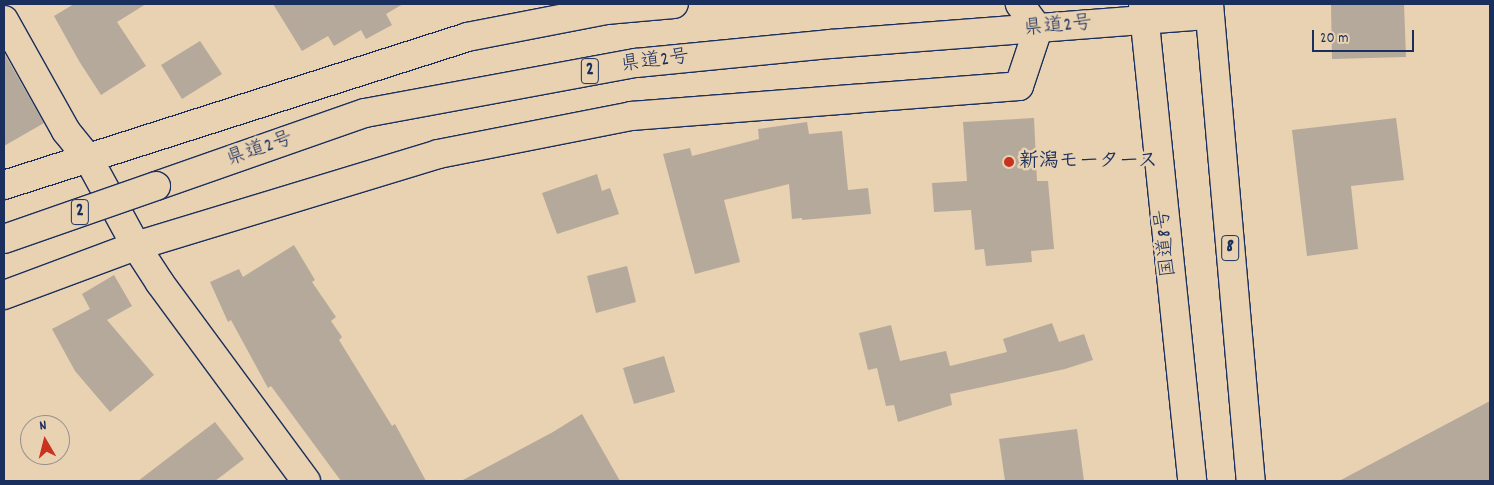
<!DOCTYPE html>
<html>
<head>
<meta charset="utf-8">
<style>
	body { margin:0 }
	#map { position:relative; width:1494px; height:485px; overflow:hidden; background:#e8d2b1; font-family:Dekko,"Klee One",sans-serif }
	div>[style] { position:absolute }
	.building>* { inset:0; background:#b5a99c }
	.roads { filter:drop-shadow(1px 0 #1b2f5e) drop-shadow(-1px 0 #1b2f5e) drop-shadow(0 1px #1b2f5e) drop-shadow(0 -1px #1b2f5e) }
	.street>* { height:28px; margin:-14px; padding:0 14px; transform-origin:14px; border-radius:14px; background:#e8d2b1 }
	.primary>* { height:28px; margin:-14px; padding:0 14px; transform-origin:14px; border-radius:14px; background:#e8d2b1 }
	.highway>* { height:28px; margin:-14px; padding:0 14px; transform-origin:14px; border-radius:14px; background:#e8d2b1 }
	.bridges { filter:drop-shadow(1px 0 #1b2f5e) drop-shadow(-1px 0 #1b2f5e) drop-shadow(0 1px #1b2f5e) drop-shadow(0 -1px #1b2f5e) }
	.primary-bridge>* { height:28px; margin:-14px; padding:0 14px; transform-origin:14px; border-radius:14px; background:#e8d2b1 }
	.dots>* { width:14px; height:14px; translate:-50% -50%; box-sizing:border-box; border:2px solid #e8d2b1; border-radius:50% }
	span { translate:-50% -50%; white-space:nowrap; text-align:center; line-height:1.15; -webkit-text-stroke:5px #e8d2b1; paint-order:stroke }
	.shield-label span { padding:1px 4px; background:#e8d2b1; border:1px solid; border-radius:4px; -webkit-text-stroke-width:0 }
	.shield-label { font-size:19px; color:#1b2f5e; font-weight:700 }
	.street-label { font-size:20px; color:#1b2f5e }
	.poi-label { font-size:20px; color:#1b2f5e; font-weight:700 }
	.left { translate:0 -50%; text-align:left }
	.frame { position:absolute; inset:0; border:5px solid #1b2f5e; pointer-events:none }
	.north { position:absolute; left:20px; top:415px; width:50px; height:50px; box-sizing:border-box; background:#e8d2b1; border:1px solid #969190; border-radius:50%; rotate:352deg; font-size:14px; font-weight:700; line-height:20px; text-align:center; color:#1b2f5e }
	.north::after { content:''; display:block; margin:auto; width:18px; height:22px; background:#c8321e; clip-path:polygon(50% 0,100% 100%,50% 72%,0 100%) }
	.scale { position:absolute; left:1312px; top:30px; width:102px; height:22px; box-sizing:border-box; border:2px solid #1b2f5e; border-top:0; padding-left:6px; font-size:15px; line-height:18px; white-space:nowrap; color:#1b2f5e; -webkit-text-stroke:4px #e8d2b1; paint-order:stroke }
</style>
</head>
<body>
<div id="map">
	<div class="building">
		<div style="clip-path:polygon(74px 4px,146px 4px,117px 22px,146px 66px,101px 95px,79px 61px,54px 16px)"></div>
		<div style="clip-path:polygon(273px 4px,403px 4px,386px 14px,392px 25px,366px 39px,361px 30px,334px 46px,328px 36px,302px 51px)"></div>
		<div style="clip-path:polygon(1331px 4px,1404px 4px,1406px 57px,1332px 59px)"></div>
		<div style="clip-path:polygon(200px 41px,222px 74px,182px 99px,161px 65px)"></div>
		<div style="clip-path:polygon(4px 53px,44px 123px,4px 146px)"></div>
		<div style="clip-path:polygon(1034px 118px,1037px 181px,1048px 181px,1054px 249px,1031px 251px,1032px 262px,986px 266px,984px 249px,975px 250px,971px 210px,934px 212px,932px 183px,967px 181px,963px 122px)"></div>
		<div style="clip-path:polygon(1396px 118px,1404px 180px,1351px 186px,1358px 249px,1307px 256px,1292px 130px)"></div>
		<div style="clip-path:polygon(807px 122px,809px 134px,842px 131px,848px 190px,868px 188px,871px 214px,802px 220px,802px 218px,792px 219px,789px 184px,724px 200px,740px 262px,695px 274px,663px 154px,690px 148px,692px 156px,759px 139px,758px 129px)"></div>
		<div style="clip-path:polygon(597px 174px,602px 191px,610px 188px,619px 214px,557px 234px,542px 193px)"></div>
		<div style="clip-path:polygon(294px 245px,315px 280px,312px 282px,336px 317px,331px 321px,342px 337px,339px 340px,392px 426px,395px 424px,426px 481px,341px 481px,271px 386px,268px 388px,231px 320px,228px 322px,210px 282px,239px 269px,243px 277px)"></div>
		<div style="clip-path:polygon(627px 266px,636px 302px,596px 313px,587px 276px)"></div>
		<div style="clip-path:polygon(114px 275px,132px 306px,107px 320px,154px 375px,110px 412px,75px 371px,52px 329px,90px 309px,82px 294px)"></div>
		<div style="clip-path:polygon(1052px 323px,1059px 342px,1084px 334px,1093px 360px,1065px 369px,950px 394px,952px 405px,898px 422px,894px 405px,886px 406px,877px 368px,868px 370px,859px 333px,891px 325px,900px 361px,946px 351px,950px 366px,1007px 352px,1003px 339px)"></div>
		<div style="clip-path:polygon(664px 356px,675px 392px,634px 404px,623px 368px)"></div>
		<div style="clip-path:polygon(1490px 401px,1490px 481px,1339px 481px)"></div>
		<div style="clip-path:polygon(582px 414px,620px 481px,461px 481px,553px 432px)"></div>
		<div style="clip-path:polygon(215px 422px,244px 459px,215px 481px,138px 481px)"></div>
		<div style="clip-path:polygon(1077px 429px,1084px 481px,1005px 481px,999px 439px)"></div>
	</div>
	<div class="roads">
		<div class="street">
			<div style="left:4px;top:20px;width:127px;rotate:60.8deg"></div>
			<div style="left:66px;top:131px;width:35px;rotate:51deg"></div>
			<div style="left:88px;top:158px;width:100px;rotate:61.4deg"></div>
			<div style="left:136px;top:246px;width:44px;rotate:57deg"></div>
			<div style="left:160px;top:283px;width:246px;rotate:53.6deg"></div>
			<div style="left:4px;top:185px;width:486px;rotate:-17.7deg"></div>
			<div style="left:467px;top:37px;width:142px;rotate:-11deg"></div>
			<div style="left:606px;top:10px;width:68px;rotate:-5deg"></div>
			<div style="left:4px;top:295px;width:141px;rotate:-20.4deg"></div>
			<div style="left:136px;top:246px;width:316px;rotate:-16.9deg"></div>
			<div style="left:438px;top:154px;width:197px;rotate:-11.1deg"></div>
			<div style="left:631px;top:116px;width:389px;rotate:-4.4deg"></div>
			<div style="left:1019px;top:86px;width:60px;rotate:-71.6deg"></div>
			<div style="left:1038px;top:29px;width:31px;rotate:-126deg"></div>
		</div>
		<div class="primary">
			<div style="left:156px;top:186px;width:221px;rotate:-19.3deg"></div>
			<div style="left:365px;top:113px;width:276px;rotate:-10.5deg"></div>
			<div style="left:636px;top:63px;width:196px;rotate:-5.6deg"></div>
			<div style="left:831px;top:44px;width:379px;rotate:-4.4deg"></div>
		</div>
		<div class="highway">
			<div style="left:1143px;top:4px;width:480px;rotate:84.1deg"></div>
			<div style="left:1209px;top:4px;width:479px;rotate:85deg"></div>
		</div>
	</div>
	<div class="bridges">
		<div class="primary-bridge">
			<div style="left:4px;top:239px;width:161px;rotate:-19.2deg"></div>
		</div>
	</div>
	<div class="dots">
		<div style="left:1009px;top:162px;background:#c8321e"></div>
	</div>
	<div class="shield-label">
		<span style="left:590px;top:71px">2</span>
		<span style="left:80px;top:212px">2</span>
		<span style="left:1230px;top:248px">8</span>
	</div>
	<div class="street-label">
		<span style="left:1058px;top:27px;rotate:-5deg">県道2号</span>
		<span style="left:655px;top:62px;rotate:-7deg">県道2号</span>
		<span style="left:260px;top:150px;rotate:-19deg">県道2号</span>
		<span style="left:1167px;top:243px;rotate:-96deg">国道8号</span>
	</div>
	<div class="poi-label">
		<span class="left" style="left:1019px;top:162px">新潟モータース</span>
	</div>
	<div class="frame"></div>
	<div class="north">N</div>
	<div class="scale">20 m</div>
</div>
</body>
</html>
